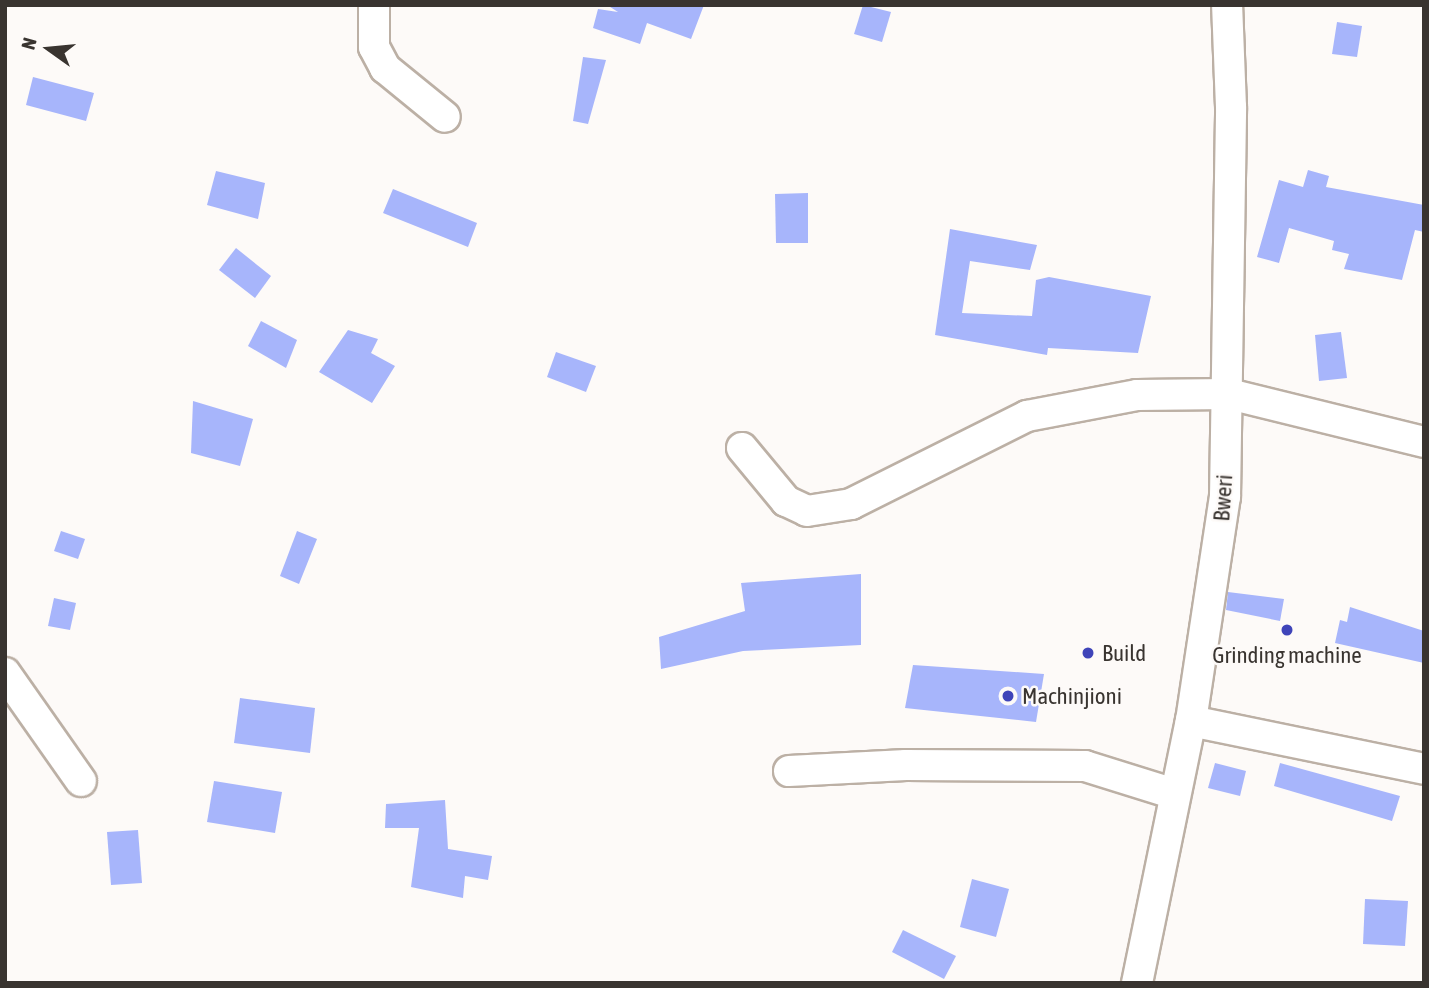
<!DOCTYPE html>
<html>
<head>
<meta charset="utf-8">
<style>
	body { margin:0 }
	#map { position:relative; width:1429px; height:988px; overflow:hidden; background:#fdfaf8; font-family:"Asap Condensed",sans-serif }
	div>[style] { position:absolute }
	.building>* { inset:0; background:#a7b5fb }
	.roads { filter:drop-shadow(2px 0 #bcb0a5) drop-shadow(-2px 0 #bcb0a5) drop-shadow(0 2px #bcb0a5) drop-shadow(0 -2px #bcb0a5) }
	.minor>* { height:30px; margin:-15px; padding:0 15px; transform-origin:15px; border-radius:15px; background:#fff }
	.dots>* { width:19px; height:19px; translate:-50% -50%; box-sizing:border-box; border:4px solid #fdfaf8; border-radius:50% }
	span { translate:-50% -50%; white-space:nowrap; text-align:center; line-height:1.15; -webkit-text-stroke:5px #fdfaf8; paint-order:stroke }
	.street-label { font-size:23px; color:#393430 }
	.poi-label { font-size:23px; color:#393430 }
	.left { translate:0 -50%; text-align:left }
	.frame { position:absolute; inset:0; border:7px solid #393430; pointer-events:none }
	.north { position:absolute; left:14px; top:14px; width:70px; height:70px; -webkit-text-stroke:5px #fdfaf8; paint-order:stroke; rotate:285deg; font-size:19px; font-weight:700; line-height:28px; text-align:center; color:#393430 }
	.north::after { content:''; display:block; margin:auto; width:24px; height:32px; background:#393430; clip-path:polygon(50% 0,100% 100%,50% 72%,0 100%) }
</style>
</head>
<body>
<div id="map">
	<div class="building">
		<div style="clip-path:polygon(607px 5px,704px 5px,691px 39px,647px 23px,640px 44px,593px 28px,598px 9px,618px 12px)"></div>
		<div style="clip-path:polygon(863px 5px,891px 12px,882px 42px,854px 34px)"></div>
		<div style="clip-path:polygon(1337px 22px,1362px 26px,1357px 57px,1332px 54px)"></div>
		<div style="clip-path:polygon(583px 57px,606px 60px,588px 124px,573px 121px)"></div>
		<div style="clip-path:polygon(33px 77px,94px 93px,86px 121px,26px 105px)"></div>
		<div style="clip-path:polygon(1308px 170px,1329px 176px,1326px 187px,1424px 205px,1424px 232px,1415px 230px,1402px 280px,1344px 269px,1349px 254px,1332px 250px,1334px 241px,1289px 228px,1279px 263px,1257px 257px,1279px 180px,1303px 187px)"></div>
		<div style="clip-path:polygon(216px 171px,265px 183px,258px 219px,207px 205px)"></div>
		<div style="clip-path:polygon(393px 189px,477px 223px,468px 247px,383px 213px)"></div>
		<div style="clip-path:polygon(808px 193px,808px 243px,776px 243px,775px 194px)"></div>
		<div style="clip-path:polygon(950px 229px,1037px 245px,1030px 270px,970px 261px,962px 313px,1032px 316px,1036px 280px,1049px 277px,1151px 296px,1138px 353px,1048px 348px,1047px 355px,935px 335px)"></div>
		<div style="clip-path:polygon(236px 248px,271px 276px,255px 298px,219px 270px)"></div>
		<div style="clip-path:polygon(261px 321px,297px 340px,286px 368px,248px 346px)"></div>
		<div style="clip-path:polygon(348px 330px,378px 339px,371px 353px,395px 366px,372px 403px,319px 372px)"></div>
		<div style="clip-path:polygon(1341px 332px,1347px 378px,1319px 381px,1315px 335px)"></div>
		<div style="clip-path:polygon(556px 352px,596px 366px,586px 392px,547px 377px)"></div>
		<div style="clip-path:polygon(193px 401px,253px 419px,240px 466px,191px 453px)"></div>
		<div style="clip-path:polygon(61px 531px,85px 539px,78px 559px,54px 551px)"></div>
		<div style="clip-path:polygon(297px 531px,317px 539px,299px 584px,280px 576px)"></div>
		<div style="clip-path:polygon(861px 574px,861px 645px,743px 651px,661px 669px,659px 637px,745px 611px,741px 583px)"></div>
		<div style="clip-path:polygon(1228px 592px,1284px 599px,1280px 621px,1226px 610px)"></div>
		<div style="clip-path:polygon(54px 598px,76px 603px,70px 630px,48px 626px)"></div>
		<div style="clip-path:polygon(1350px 607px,1424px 631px,1424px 663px,1335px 643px,1340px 620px,1347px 622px)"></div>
		<div style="clip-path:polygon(913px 665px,1044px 674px,1036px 722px,905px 708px)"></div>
		<div style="clip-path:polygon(240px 698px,315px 708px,310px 753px,234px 743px)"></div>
		<div style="clip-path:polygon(1215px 763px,1246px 771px,1240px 796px,1208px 788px)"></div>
		<div style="clip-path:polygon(1280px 763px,1400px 796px,1392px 821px,1274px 786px)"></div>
		<div style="clip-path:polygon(214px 781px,282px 792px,275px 833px,207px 822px)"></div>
		<div style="clip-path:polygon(445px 800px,448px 849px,492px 856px,488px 880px,465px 876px,463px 898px,411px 887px,419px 828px,385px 828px,386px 804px)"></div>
		<div style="clip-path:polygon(138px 830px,142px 883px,111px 885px,107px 832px)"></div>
		<div style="clip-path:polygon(972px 879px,1009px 889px,996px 937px,960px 927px)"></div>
		<div style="clip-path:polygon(1365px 899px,1408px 901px,1405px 946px,1363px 944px)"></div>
		<div style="clip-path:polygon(903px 930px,956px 956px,944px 979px,892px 952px)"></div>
	</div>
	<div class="roads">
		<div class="minor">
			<div style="left:374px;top:5px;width:42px;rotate:90deg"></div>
			<div style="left:374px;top:47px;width:24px;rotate:62deg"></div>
			<div style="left:385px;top:68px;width:77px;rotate:39.2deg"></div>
			<div style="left:742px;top:448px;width:69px;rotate:50.3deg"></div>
			<div style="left:786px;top:501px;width:23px;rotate:25deg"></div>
			<div style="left:807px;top:511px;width:45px;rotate:-9deg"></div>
			<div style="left:851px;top:504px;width:197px;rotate:-26.6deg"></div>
			<div style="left:1027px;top:416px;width:112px;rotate:-10.8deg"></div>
			<div style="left:1137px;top:395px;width:92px;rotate:-0.6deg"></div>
			<div style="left:1229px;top:394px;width:201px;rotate:13.8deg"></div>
			<div style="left:5px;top:673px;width:132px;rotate:54.9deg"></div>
			<div style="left:1191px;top:721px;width:238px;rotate:11.6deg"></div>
			<div style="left:789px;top:771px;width:117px;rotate:-2.9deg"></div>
			<div style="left:906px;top:765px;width:179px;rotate:0.3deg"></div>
			<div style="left:1085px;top:766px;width:94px;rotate:17.3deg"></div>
			<div style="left:1137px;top:983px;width:268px;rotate:-78.4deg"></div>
			<div style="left:1191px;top:721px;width:227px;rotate:-81.4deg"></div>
			<div style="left:1225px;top:497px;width:390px;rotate:-89.1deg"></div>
			<div style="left:1231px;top:107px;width:102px;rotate:-92.2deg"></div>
		</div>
	</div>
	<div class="dots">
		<div style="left:1287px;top:630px;background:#3f44b9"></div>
		<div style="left:1088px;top:653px;background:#3f44b9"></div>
		<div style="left:1008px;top:696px;background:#3f44b9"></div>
	</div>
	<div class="street-label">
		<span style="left:1223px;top:498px;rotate:-86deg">Bweri</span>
	</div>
	<div class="poi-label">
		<span class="left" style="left:1102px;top:653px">Build</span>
		<span style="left:1287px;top:655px">Grinding machine</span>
		<span class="left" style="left:1022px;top:696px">Machinjioni</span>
	</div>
	<div class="frame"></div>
	<div class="north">N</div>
</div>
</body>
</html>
